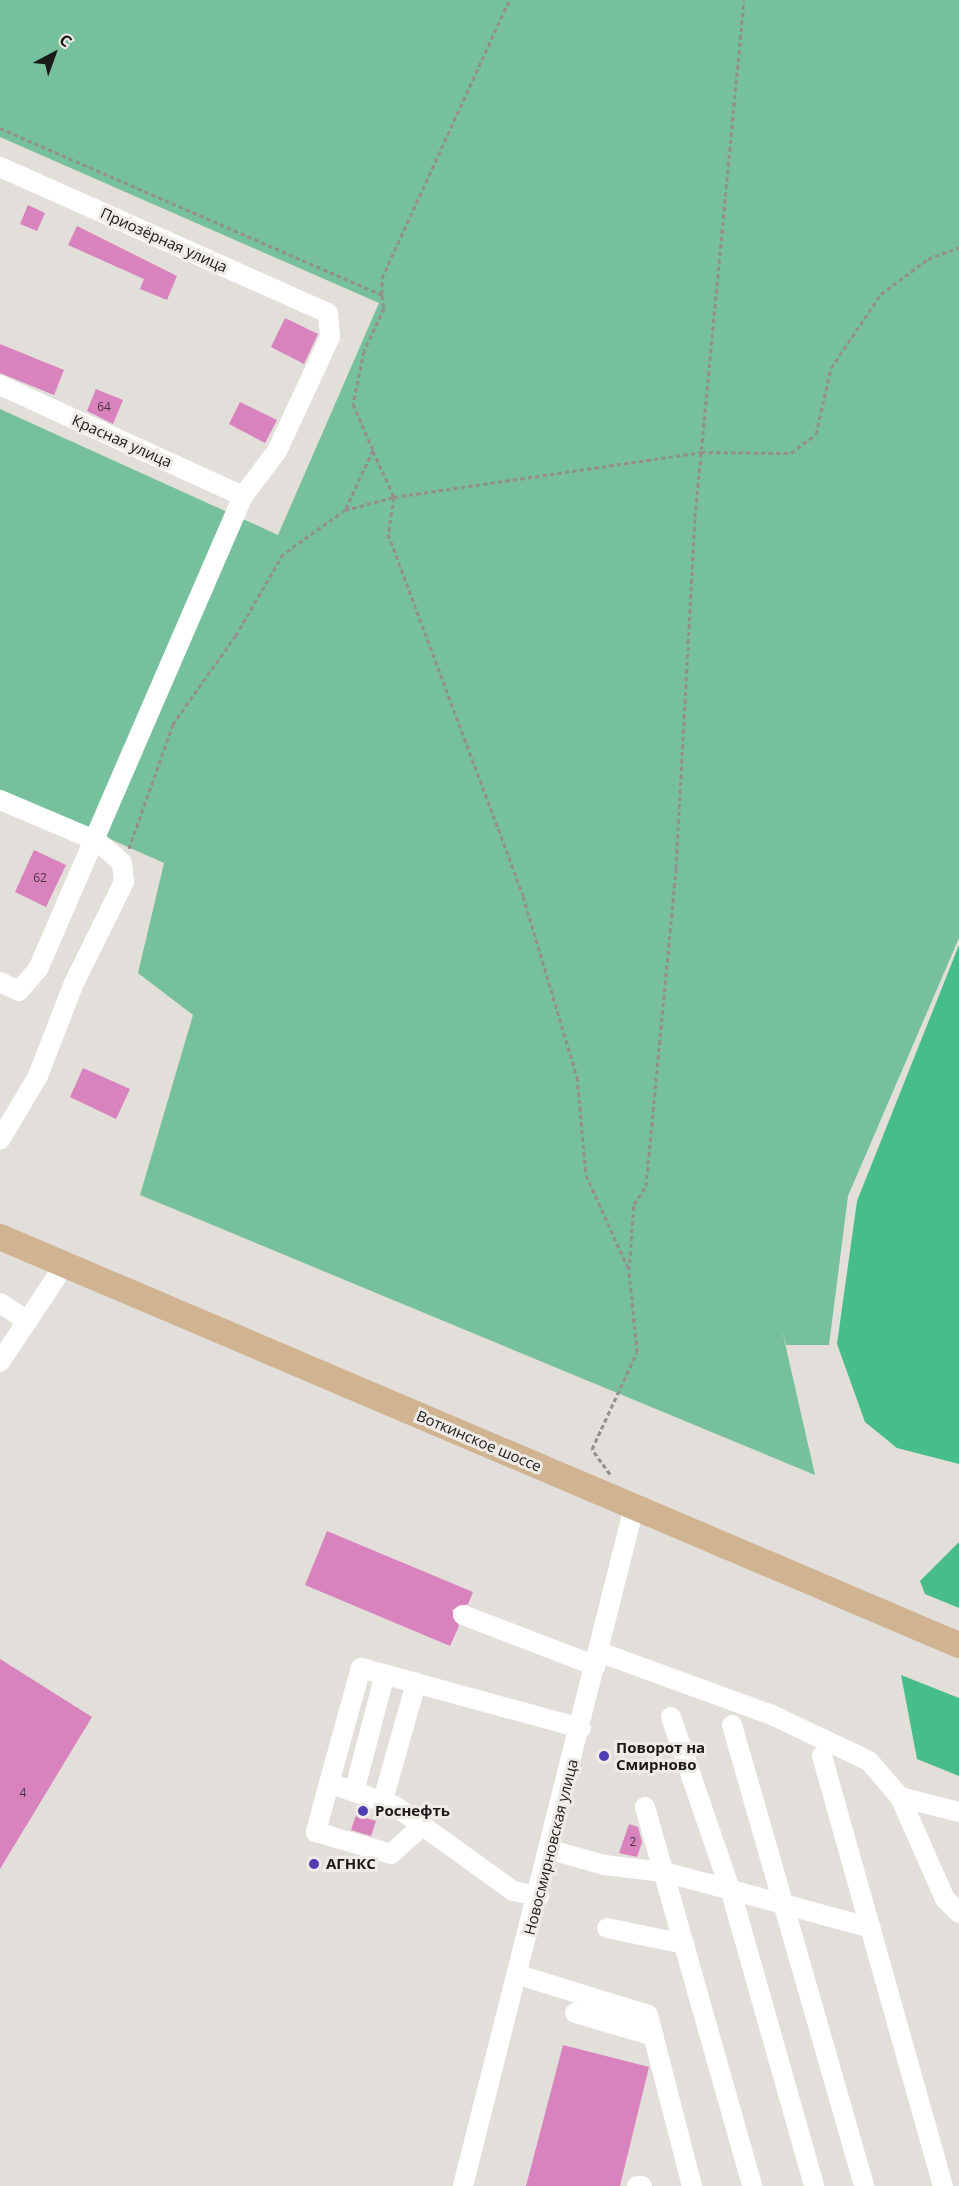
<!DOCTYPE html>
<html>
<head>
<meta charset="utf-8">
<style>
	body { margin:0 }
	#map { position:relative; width:959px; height:2186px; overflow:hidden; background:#e2ded9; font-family:"Open Sans",sans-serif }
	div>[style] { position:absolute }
	.green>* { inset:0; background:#76c09d }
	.forest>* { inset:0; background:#48bd8c }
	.building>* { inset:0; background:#d983be }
	.path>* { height:3px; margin-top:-1.5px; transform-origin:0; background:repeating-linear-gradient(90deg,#92908c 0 4.5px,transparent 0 7.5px) }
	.minor>* { height:20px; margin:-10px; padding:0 10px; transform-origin:10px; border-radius:10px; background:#fff }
	.major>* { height:26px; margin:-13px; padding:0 13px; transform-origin:13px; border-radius:13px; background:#d0b391 }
	.dots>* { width:16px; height:16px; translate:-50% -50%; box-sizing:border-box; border:3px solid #efebe6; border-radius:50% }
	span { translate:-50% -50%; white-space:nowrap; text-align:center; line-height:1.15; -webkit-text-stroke:6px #efebe6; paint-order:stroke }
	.number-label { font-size:12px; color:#4a3442 }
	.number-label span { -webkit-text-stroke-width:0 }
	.street-label { font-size:15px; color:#1b1a18 }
	.poi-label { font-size:15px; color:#1b1a18; font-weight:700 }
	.left { translate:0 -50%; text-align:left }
	.north { position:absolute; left:24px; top:24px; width:60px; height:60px; -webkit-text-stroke:4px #efebe6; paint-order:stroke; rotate:41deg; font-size:16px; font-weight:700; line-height:24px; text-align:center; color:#1b1a18 }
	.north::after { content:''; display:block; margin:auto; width:21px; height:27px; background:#1b1a18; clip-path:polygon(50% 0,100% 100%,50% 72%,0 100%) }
</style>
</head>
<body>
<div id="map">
	<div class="green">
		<div style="clip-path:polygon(0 0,959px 0,959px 938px,848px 1196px,829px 1345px,786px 1345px,782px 1330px,815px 1475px,140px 1195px,193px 1015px,138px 973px,164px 863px,0 790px,0 409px,278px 535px,379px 303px,0 137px)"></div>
	</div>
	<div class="forest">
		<div style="clip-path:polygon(959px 945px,959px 1464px,897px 1448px,865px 1422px,837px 1344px,857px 1201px)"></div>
		<div style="clip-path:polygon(959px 1542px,959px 1608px,925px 1594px,920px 1581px)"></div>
		<div style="clip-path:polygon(901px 1675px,959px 1698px,959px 1776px,917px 1759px)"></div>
	</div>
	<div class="building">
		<div style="clip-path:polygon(28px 205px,45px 213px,37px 231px,20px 224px)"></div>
		<div style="clip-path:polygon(77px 226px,177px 276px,167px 300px,140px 289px,144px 279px,68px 245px)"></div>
		<div style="clip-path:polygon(285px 318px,318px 334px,304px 364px,271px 347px)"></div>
		<div style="clip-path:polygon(0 344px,64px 370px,54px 395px,0 373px)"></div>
		<div style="clip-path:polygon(96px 389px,123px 400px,113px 424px,87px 411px)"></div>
		<div style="clip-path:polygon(240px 402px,277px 420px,265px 443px,229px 424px)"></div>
		<div style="clip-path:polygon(34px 850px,66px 865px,46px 907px,15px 892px)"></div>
		<div style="clip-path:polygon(83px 1068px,130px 1089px,116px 1119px,70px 1097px)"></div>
		<div style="clip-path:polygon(327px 1531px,473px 1592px,468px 1604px,452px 1610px,459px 1626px,450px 1646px,305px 1585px)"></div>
		<div style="clip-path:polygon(0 1659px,92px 1717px,0 1869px)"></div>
		<div style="clip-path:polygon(356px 1815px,376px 1821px,371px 1836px,351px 1830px)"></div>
		<div style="clip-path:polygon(629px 1824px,638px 1827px,642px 1842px,637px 1857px,619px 1853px)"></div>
		<div style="clip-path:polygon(563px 2045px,649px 2067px,620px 2186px,526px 2186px)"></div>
	</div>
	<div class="path">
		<div style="left:0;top:128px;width:417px;rotate:23.6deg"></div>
		<div style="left:382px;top:295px;width:13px;rotate:81deg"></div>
		<div style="left:384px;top:308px;width:47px;rotate:114.9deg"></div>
		<div style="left:364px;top:351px;width:54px;rotate:101.7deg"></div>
		<div style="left:353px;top:404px;width:50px;rotate:66.5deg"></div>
		<div style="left:373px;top:450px;width:66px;rotate:115deg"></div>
		<div style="left:345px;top:510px;width:76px;rotate:144.6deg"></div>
		<div style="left:283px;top:554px;width:94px;rotate:120.1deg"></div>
		<div style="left:236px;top:635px;width:109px;rotate:125.3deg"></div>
		<div style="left:173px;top:724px;width:132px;rotate:109.5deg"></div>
		<div style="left:382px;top:294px;width:16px;rotate:-90deg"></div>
		<div style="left:382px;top:278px;width:306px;rotate:-65.4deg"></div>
		<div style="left:373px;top:451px;width:51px;rotate:65.5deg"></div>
		<div style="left:394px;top:497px;width:37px;rotate:99deg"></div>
		<div style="left:388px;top:534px;width:386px;rotate:69.5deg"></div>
		<div style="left:523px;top:896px;width:189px;rotate:73.4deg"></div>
		<div style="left:577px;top:1077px;width:98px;rotate:84.8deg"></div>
		<div style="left:586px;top:1175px;width:102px;rotate:65.7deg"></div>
		<div style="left:345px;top:510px;width:51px;rotate:-14.9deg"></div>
		<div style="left:394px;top:497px;width:310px;rotate:-8.3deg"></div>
		<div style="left:701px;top:452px;width:90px;rotate:0.6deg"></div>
		<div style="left:791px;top:453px;width:31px;rotate:-37deg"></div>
		<div style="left:816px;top:434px;width:68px;rotate:-77.2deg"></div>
		<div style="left:831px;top:368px;width:89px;rotate:-56deg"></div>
		<div style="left:881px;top:294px;width:59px;rotate:-36.7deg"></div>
		<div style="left:928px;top:259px;width:33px;rotate:-21deg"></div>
		<div style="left:610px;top:1474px;width:31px;rotate:-126deg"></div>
		<div style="left:592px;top:1449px;width:107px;rotate:-65.1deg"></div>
		<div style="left:637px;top:1352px;width:82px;rotate:-95.6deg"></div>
		<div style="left:629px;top:1270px;width:66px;rotate:-85.7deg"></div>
		<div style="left:634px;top:1204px;width:22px;rotate:-56deg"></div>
		<div style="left:646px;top:1186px;width:319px;rotate:-84.6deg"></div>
		<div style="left:676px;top:868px;width:352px;rotate:-86.9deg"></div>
		<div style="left:695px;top:517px;width:519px;rotate:-84.59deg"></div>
	</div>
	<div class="minor">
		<div style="left:0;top:167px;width:359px;rotate:24deg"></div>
		<div style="left:328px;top:313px;width:24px;rotate:85deg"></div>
		<div style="left:330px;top:337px;width:126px;rotate:114.9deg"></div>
		<div style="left:277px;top:451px;width:56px;rotate:127.1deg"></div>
		<div style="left:243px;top:496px;width:516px;rotate:113.43deg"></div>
		<div style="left:38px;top:969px;width:29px;rotate:131deg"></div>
		<div style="left:19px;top:991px;width:21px;rotate:-155deg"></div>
		<div style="left:0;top:385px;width:267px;rotate:24.6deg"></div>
		<div style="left:0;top:800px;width:105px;rotate:22.9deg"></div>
		<div style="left:97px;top:841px;width:33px;rotate:41deg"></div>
		<div style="left:122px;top:863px;width:19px;rotate:84deg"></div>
		<div style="left:124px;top:882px;width:113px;rotate:116.3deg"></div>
		<div style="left:74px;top:983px;width:100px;rotate:111.2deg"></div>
		<div style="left:38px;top:1076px;width:74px;rotate:120.7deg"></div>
		<div style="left:0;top:1303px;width:33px;rotate:33deg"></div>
		<div style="left:0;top:1362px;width:118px;rotate:-56.4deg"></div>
		<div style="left:463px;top:1615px;width:142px;rotate:21deg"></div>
		<div style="left:599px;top:1652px;width:184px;rotate:20deg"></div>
		<div style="left:772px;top:1715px;width:107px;rotate:25.4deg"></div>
		<div style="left:869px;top:1761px;width:48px;rotate:49.3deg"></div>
		<div style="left:900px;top:1797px;width:111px;rotate:66.2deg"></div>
		<div style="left:945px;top:1899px;width:20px;rotate:45deg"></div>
		<div style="left:671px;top:1717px;width:185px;rotate:71.1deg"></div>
		<div style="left:731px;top:1892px;width:305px;rotate:74.2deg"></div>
		<div style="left:732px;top:1725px;width:480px;rotate:74deg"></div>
		<div style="left:822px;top:1756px;width:447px;rotate:74.3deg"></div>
		<div style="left:329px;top:1783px;width:51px;rotate:104.9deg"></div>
		<div style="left:316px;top:1832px;width:78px;rotate:16.3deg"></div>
		<div style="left:391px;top:1854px;width:42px;rotate:-42.1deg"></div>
		<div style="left:354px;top:1792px;width:122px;rotate:-75.3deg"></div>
		<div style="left:900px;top:1797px;width:61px;rotate:14.3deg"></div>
		<div style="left:383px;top:1800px;width:122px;rotate:-74.2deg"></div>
		<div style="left:645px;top:1807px;width:394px;rotate:74.2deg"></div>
		<div style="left:551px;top:1850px;width:55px;rotate:15.8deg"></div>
		<div style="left:604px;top:1865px;width:60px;rotate:6.7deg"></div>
		<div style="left:664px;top:1872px;width:214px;rotate:15.1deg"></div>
		<div style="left:539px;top:1896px;width:26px;rotate:-169deg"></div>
		<div style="left:513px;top:1891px;width:145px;rotate:-144.2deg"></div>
		<div style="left:395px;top:1806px;width:70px;rotate:-160.8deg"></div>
		<div style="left:329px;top:1783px;width:119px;rotate:-74.5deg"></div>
		<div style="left:361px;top:1668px;width:228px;rotate:15.3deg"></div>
		<div style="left:607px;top:1928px;width:79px;rotate:11.7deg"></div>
		<div style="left:519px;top:1975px;width:135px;rotate:17.2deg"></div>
		<div style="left:648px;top:2015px;width:177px;rotate:75.6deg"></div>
		<div style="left:575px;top:2013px;width:82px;rotate:16.2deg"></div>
		<div style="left:463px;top:2186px;width:700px;rotate:-75.86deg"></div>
		<div style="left:637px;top:2186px;width:5px"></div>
	</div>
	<div class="major">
		<div style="left:0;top:1237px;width:1042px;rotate:23.05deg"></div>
	</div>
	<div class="dots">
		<div style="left:604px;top:1756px;background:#513cb4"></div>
		<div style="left:363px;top:1811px;background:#513cb4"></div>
		<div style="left:314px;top:1864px;background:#513cb4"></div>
	</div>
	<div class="number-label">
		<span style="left:104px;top:407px">64</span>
		<span style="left:40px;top:878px">62</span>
		<span style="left:23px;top:1793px">4</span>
		<span style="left:633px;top:1842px">2</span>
	</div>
	<div class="street-label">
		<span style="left:164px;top:240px;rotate:24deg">Приозёрная улица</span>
		<span style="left:122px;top:441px;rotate:24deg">Красная улица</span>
		<span style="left:479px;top:1441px;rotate:23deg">Воткинское шоссе</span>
		<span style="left:551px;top:1847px;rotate:-76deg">Новосмирновская улица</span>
	</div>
	<div class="poi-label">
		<span class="left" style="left:616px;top:1756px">Поворот на<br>Смирново</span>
		<span class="left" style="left:375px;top:1811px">Роснефть</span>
		<span class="left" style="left:326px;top:1864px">АГНКС</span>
	</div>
	<div class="north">С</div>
</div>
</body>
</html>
